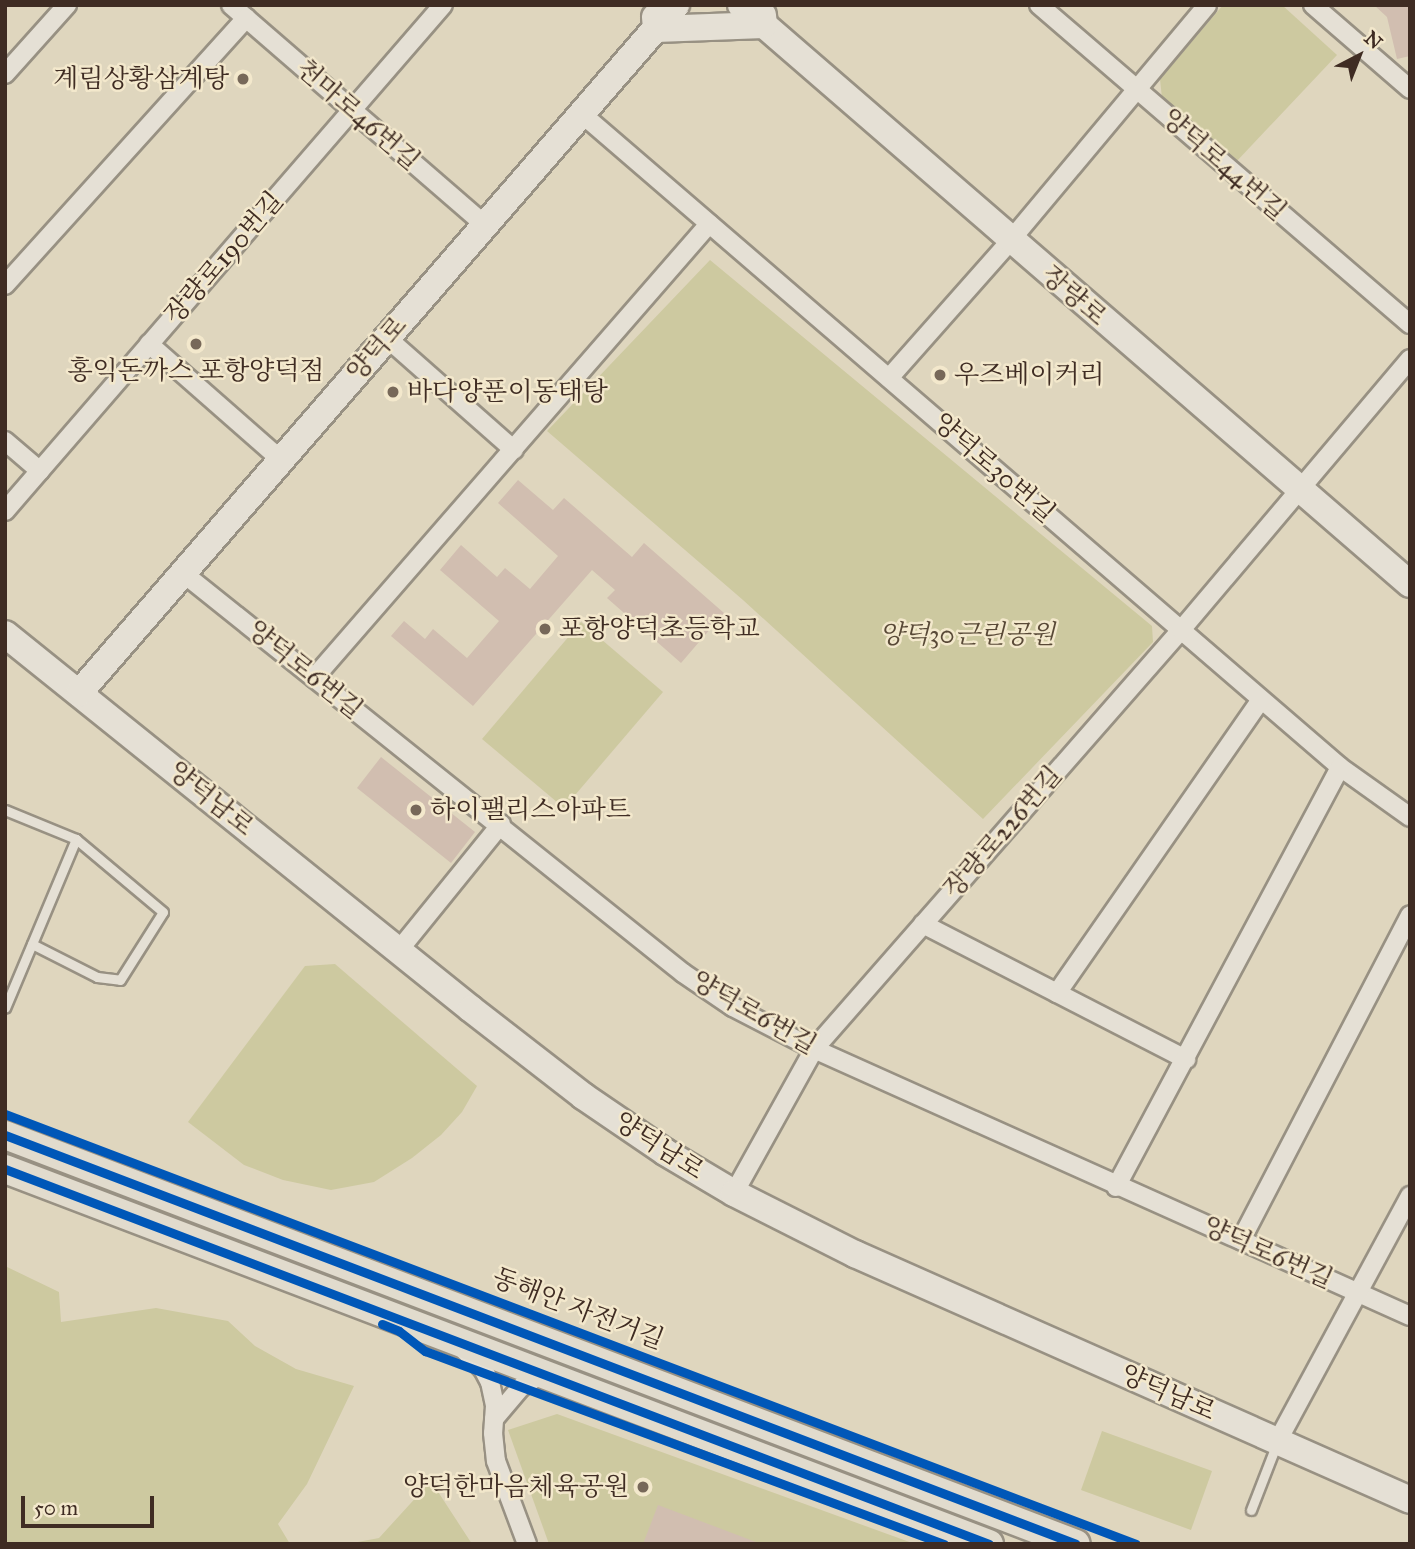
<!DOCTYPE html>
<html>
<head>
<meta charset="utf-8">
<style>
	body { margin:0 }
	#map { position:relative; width:1415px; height:1549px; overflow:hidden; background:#dfd6be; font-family:"IM FELL Great Primer","Noto Serif KR",serif }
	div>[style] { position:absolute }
	.green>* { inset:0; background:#cdc9a0 }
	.building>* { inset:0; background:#d1beb0 }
	.roads { filter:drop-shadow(2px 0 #989183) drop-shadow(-2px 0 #989183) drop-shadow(0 2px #989183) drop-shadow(0 -2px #989183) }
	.lane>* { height:9px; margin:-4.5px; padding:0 4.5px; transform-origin:4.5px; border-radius:4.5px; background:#e5e0d5 }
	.street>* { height:18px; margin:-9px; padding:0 9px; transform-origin:9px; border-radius:9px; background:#e5e0d5 }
	.secondary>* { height:26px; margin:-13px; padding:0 13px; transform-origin:13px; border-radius:13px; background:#e5e0d5 }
	.primary>* { height:28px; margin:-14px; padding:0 14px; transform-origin:14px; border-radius:14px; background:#e1dbcd }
	.cycleway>* { height:9px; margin:-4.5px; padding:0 4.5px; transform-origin:4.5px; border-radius:4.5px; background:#0057b8 }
	.dots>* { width:19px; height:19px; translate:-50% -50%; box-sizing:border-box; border:4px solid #f3e8cc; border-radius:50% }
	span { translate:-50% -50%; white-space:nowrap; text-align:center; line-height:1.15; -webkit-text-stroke:5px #f3e8cc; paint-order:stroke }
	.poi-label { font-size:26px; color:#3f2c23 }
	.right { translate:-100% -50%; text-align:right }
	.left { translate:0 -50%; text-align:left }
	.street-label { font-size:26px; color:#3f2c23 }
	.park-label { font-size:26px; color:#594937; font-style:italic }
	.frame { position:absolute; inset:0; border:7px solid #3f2c23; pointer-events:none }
	.north { position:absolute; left:1324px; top:21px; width:70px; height:70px; -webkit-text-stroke:5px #f3e8cc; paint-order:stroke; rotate:42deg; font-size:19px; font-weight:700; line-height:28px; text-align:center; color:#3f2c23 }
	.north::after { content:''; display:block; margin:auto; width:24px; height:32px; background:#3f2c23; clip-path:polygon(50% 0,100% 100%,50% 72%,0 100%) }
	.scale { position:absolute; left:21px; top:1496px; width:133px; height:32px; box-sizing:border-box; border:4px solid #3f2c23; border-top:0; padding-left:9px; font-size:21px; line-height:24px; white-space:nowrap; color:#3f2c23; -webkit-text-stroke:5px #f3e8cc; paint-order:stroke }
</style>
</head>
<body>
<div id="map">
	<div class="green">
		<div style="clip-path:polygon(1223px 5px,1282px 5px,1337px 55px,1236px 162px,1162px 98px,1160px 79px)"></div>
		<div style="clip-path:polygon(710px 260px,1152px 626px,1153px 642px,983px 819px,743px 600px,547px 431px)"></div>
		<div style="clip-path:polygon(581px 622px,663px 692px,564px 808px,482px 739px)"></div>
		<div style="clip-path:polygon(335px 964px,477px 1086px,462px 1112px,441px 1135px,412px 1158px,374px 1182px,331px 1190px,283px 1180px,244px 1165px,188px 1122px,305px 966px)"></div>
		<div style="clip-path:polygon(5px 1266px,59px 1292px,61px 1322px,156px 1308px,228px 1321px,255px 1346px,296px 1369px,354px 1386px,307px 1484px,278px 1524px,290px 1544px,5px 1544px)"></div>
		<div style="clip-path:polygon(557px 1414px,915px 1544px,549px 1544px,508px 1430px)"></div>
		<div style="clip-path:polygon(1102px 1431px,1212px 1471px,1191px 1530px,1081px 1490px)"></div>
		<div style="clip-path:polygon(431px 1481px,472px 1544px,347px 1544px,379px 1538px)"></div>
	</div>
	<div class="building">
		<div style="clip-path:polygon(1374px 5px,1410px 5px,1410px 56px,1397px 59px,1387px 17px)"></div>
		<div style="clip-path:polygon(518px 480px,553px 510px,564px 498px,632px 557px,644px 543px,724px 613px,681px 663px,607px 598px,615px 590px,592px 570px,473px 706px,391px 636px,404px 621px,425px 639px,433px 629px,467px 658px,499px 621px,440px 570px,461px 545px,497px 577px,505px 568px,530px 589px,558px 556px,498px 503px)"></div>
		<div style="clip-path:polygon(381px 757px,475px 832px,451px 863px,357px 788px)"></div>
		<div style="clip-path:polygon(658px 1505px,756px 1542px,756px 1544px,643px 1544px)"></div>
	</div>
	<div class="roads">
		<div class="lane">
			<div style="left:5px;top:810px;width:77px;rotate:22.2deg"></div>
			<div style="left:76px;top:839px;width:183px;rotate:112.8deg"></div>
			<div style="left:32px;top:944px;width:73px;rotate:26.9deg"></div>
			<div style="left:97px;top:977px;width:23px;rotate:7deg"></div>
			<div style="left:120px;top:980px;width:80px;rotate:-57.7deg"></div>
			<div style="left:163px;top:912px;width:114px;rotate:-140deg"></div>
			<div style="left:1251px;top:1510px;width:72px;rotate:-68.8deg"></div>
		</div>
		<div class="street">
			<div style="left:231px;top:5px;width:336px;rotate:40.9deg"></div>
			<div style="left:1039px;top:5px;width:489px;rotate:40.7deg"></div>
			<div style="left:1313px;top:5px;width:128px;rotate:40.9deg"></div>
			<div style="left:5px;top:74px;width:93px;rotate:-48.1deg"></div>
			<div style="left:582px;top:114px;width:1000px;rotate:40.74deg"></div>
			<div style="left:1340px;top:767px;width:86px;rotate:35.5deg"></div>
			<div style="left:5px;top:285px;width:360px;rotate:-47.9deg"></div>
			<div style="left:387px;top:338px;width:169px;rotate:41.4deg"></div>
			<div style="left:149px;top:344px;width:176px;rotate:41.3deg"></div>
			<div style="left:889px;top:378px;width:183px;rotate:-48.5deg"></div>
			<div style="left:1010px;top:241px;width:307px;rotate:-50.1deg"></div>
			<div style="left:5px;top:441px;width:46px;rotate:40.6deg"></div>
			<div style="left:5px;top:511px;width:669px;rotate:-49.12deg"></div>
			<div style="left:183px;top:573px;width:640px;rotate:38.66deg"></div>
			<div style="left:683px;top:973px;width:60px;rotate:34.2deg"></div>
			<div style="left:733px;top:1007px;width:91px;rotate:27.4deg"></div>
			<div style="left:814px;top:1049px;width:653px;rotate:24.13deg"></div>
			<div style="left:314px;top:678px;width:602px;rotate:-48.98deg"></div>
			<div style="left:923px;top:924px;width:296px;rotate:27.2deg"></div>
			<div style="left:399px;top:950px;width:162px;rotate:-51deg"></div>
			<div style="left:1057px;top:993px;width:357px;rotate:-55.2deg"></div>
			<div style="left:1116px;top:1187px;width:476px;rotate:-61.9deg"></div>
			<div style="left:734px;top:1193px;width:165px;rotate:-60.9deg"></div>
			<div style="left:814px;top:1049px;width:557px;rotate:-48.79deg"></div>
			<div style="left:1181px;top:630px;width:355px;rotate:-49.8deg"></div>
			<div style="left:1241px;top:1240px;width:366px;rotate:-62.5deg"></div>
			<div style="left:464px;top:1350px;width:27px;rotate:45deg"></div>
			<div style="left:483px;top:1369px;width:15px;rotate:62deg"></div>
			<div style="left:490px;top:1382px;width:25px;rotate:78deg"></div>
			<div style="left:495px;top:1406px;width:27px;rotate:94deg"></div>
			<div style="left:493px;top:1433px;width:28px;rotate:84deg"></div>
			<div style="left:496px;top:1461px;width:89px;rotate:69.5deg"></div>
			<div style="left:494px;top:1419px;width:42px;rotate:-49.8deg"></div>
			<div style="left:521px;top:1387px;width:26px;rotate:-32deg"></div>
			<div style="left:1277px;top:1442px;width:280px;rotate:-61.6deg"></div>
		</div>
		<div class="secondary">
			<div style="left:741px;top:5px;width:885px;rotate:40.88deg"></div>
			<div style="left:655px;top:17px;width:12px;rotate:85deg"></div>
			<div style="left:656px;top:29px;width:108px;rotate:-2.1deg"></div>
			<div style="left:764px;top:25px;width:10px;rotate:-96deg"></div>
			<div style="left:5px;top:634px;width:598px;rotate:38.82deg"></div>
			<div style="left:471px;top:1009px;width:142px;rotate:37.8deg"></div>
			<div style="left:583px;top:1096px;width:99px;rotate:34.3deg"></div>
			<div style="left:665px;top:1152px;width:80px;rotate:30.7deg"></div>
			<div style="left:734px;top:1193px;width:136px;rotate:26.8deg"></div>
			<div style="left:855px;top:1254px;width:607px;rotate:23.9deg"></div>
			<div style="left:79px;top:693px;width:911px;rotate:-49.05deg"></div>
		</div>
		<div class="primary">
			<div style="left:5px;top:1135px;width:1146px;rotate:20.9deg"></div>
			<div style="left:5px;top:1169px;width:1053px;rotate:20.86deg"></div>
		</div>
	</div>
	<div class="cycleway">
		<div style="left:5px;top:1114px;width:1210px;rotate:20.82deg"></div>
		<div style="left:5px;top:1135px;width:1146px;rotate:20.9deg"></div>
		<div style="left:5px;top:1169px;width:1053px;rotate:20.86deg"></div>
		<div style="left:382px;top:1324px;width:18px;rotate:22deg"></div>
		<div style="left:399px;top:1331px;width:33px;rotate:38deg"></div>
		<div style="left:425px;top:1351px;width:554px;rotate:20.4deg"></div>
	</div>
	<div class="dots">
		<div style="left:243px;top:79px;background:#776859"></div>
		<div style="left:196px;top:344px;background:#776859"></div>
		<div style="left:940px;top:375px;background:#776859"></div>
		<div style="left:393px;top:392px;background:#776859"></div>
		<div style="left:545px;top:629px;background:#776859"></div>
		<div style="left:416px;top:810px;background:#776859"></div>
		<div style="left:643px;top:1487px;background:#776859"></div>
	</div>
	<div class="poi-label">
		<span class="right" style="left:229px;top:79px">계림상황삼계탕</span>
		<span style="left:196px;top:371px">홍익돈까스 포항양덕점</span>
		<span class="left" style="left:954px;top:375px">우즈베이커리</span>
		<span class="left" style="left:407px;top:392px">바다양푼이동태탕</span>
		<span class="left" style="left:559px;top:629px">포항양덕초등학교</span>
		<span class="left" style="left:430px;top:810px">하이팰리스아파트</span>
		<span class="right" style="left:629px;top:1487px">양덕한마음체육공원</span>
	</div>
	<div class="street-label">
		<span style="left:358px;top:115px;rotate:41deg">천마로46번길</span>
		<span style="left:1224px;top:165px;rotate:41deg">양덕로44번길</span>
		<span style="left:224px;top:258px;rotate:-49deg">장량로190번길</span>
		<span style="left:1074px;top:296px;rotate:41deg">장량로</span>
		<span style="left:377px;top:349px;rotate:-49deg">양덕로</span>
		<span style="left:994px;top:468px;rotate:41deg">양덕로30번길</span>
		<span style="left:305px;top:670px;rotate:39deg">양덕로6번길</span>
		<span style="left:211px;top:799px;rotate:39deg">양덕남로</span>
		<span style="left:1003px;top:832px;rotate:-49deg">장량로226번길</span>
		<span style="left:754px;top:1013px;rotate:30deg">양덕로6번길</span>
		<span style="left:659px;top:1146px;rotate:33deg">양덕남로</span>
		<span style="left:1268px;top:1253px;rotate:24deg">양덕로6번길</span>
		<span style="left:578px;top:1309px;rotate:21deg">동해안 자전거길</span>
		<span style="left:1168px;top:1393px;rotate:24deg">양덕남로</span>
	</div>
	<div class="park-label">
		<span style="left:967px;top:635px">양덕30근린공원</span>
	</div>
	<div class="frame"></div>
	<div class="north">N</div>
	<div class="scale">50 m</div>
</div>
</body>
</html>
